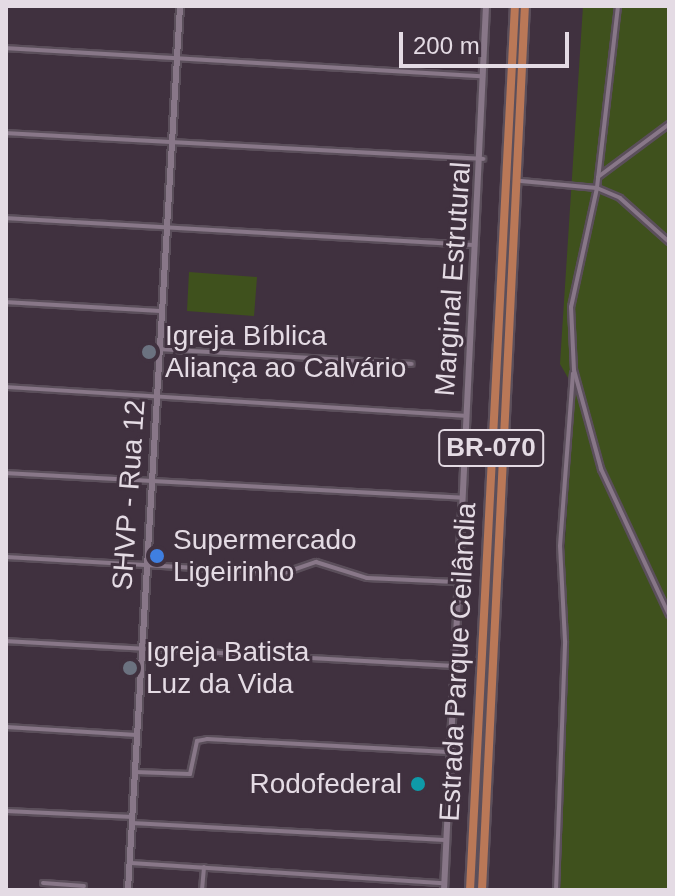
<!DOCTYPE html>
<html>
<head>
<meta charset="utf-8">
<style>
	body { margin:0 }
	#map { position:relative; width:675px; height:896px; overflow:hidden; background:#40313f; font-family:Arial,sans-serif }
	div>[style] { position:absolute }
	.green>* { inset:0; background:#3f511d }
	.roads { filter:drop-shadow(2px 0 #5b4f5b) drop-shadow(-2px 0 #5b4f5b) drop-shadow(0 2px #5b4f5b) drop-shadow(0 -2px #5b4f5b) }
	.street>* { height:4px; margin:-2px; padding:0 2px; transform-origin:2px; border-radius:2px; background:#878 }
	.secondary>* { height:6px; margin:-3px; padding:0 3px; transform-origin:3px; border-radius:3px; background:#878 }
	.highway>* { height:8px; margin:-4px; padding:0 4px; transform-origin:4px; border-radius:4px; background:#ba7857 }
	.dots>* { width:22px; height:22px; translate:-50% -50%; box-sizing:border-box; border:4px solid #40313f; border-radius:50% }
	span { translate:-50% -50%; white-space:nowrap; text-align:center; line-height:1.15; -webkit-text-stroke:6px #40313f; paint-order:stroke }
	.shield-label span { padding:2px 6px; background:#40313f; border:2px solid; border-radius:6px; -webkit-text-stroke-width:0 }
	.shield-label { font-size:26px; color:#e4dbe4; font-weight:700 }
	.street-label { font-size:28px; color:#e4dbe4 }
	.poi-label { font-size:28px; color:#e4dbe4 }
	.left { translate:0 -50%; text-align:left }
	.right { translate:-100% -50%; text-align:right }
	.frame { position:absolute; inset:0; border:8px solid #e4dbe4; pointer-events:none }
	.scale { position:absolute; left:399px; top:32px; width:170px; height:36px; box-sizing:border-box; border:4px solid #e4dbe4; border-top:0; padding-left:10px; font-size:24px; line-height:28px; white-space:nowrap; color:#e4dbe4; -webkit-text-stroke:6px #40313f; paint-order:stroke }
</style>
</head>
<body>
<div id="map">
	<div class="green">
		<div style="clip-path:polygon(583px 6px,669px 6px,669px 890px,560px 890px,569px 645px,563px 571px,575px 390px,560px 364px)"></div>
		<div style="clip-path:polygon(189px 272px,257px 277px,254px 316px,187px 311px)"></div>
	</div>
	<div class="roads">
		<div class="street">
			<div style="left:618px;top:6px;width:183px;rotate:96.6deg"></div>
			<div style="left:597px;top:188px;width:122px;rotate:102.3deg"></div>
			<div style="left:571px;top:307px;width:63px;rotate:87.3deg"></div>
			<div style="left:574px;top:370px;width:103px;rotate:74.7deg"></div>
			<div style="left:601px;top:469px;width:161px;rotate:65deg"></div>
			<div style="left:6px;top:48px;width:478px;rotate:3.4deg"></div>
			<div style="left:6px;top:133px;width:478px;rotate:3.1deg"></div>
			<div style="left:598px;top:177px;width:89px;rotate:-36.7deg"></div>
			<div style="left:521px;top:181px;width:76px;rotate:5.3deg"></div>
			<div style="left:597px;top:188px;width:25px;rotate:23deg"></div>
			<div style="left:620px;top:198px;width:66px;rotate:41.9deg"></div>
			<div style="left:6px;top:218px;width:470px;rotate:3.3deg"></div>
			<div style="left:6px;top:302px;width:157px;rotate:3.3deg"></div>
			<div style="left:160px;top:349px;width:252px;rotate:3.4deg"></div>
			<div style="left:6px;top:387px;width:461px;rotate:3.6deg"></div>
			<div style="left:6px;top:473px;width:456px;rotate:3.1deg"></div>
			<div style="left:6px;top:557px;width:278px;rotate:3.3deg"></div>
			<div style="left:284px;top:573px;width:34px;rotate:-19deg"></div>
			<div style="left:316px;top:562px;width:53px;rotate:17.4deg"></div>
			<div style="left:367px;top:578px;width:89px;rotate:2.6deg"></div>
			<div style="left:6px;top:641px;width:447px;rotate:3.2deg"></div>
			<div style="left:6px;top:727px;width:131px;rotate:3.5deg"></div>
			<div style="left:135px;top:772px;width:55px;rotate:2.1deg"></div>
			<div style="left:190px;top:774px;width:34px;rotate:-78deg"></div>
			<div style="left:197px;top:741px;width:10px;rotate:-11deg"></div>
			<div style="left:207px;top:739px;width:241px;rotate:3.1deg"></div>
			<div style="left:6px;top:811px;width:127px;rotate:2.7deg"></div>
			<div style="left:132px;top:823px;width:313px;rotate:3.1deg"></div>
			<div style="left:131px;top:863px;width:313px;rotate:3.7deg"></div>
			<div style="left:43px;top:883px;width:41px;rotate:4.2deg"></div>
			<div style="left:202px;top:890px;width:23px;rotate:-85deg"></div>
			<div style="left:556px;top:890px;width:249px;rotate:-87.9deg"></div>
			<div style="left:565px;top:641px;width:95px;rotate:-93deg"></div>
			<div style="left:560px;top:546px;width:173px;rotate:-85.7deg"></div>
		</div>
		<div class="secondary">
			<div style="left:128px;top:890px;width:886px;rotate:-86.63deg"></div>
			<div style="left:444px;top:890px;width:885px;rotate:-87.28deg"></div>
		</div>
		<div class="highway">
			<div style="left:470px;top:890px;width:885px;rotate:-87.09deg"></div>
			<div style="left:482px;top:890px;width:885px;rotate:-87.22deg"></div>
		</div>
	</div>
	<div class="dots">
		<div style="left:149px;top:352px;background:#6b7280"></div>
		<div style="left:157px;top:556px;background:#3f7fe0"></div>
		<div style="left:130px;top:668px;background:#6b7280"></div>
		<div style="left:418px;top:784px;background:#0f9aa8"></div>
	</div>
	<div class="shield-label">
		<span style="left:491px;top:448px">BR-070</span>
	</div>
	<div class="street-label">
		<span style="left:453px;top:279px;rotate:-86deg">Marginal Estrutural</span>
		<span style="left:129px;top:495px;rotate:-86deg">SHVP - Rua 12</span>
		<span style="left:458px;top:662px;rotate:-87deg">Estrada Parque Ceilândia</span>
	</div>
	<div class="poi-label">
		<span class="left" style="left:165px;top:352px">Igreja Bíblica<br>Aliança ao Calvário</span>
		<span class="left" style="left:173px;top:556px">Supermercado<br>Ligeirinho</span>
		<span class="left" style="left:146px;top:668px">Igreja Batista<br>Luz da Vida</span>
		<span class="right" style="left:402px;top:784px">Rodofederal</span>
	</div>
	<div class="frame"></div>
	<div class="scale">200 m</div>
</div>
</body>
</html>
